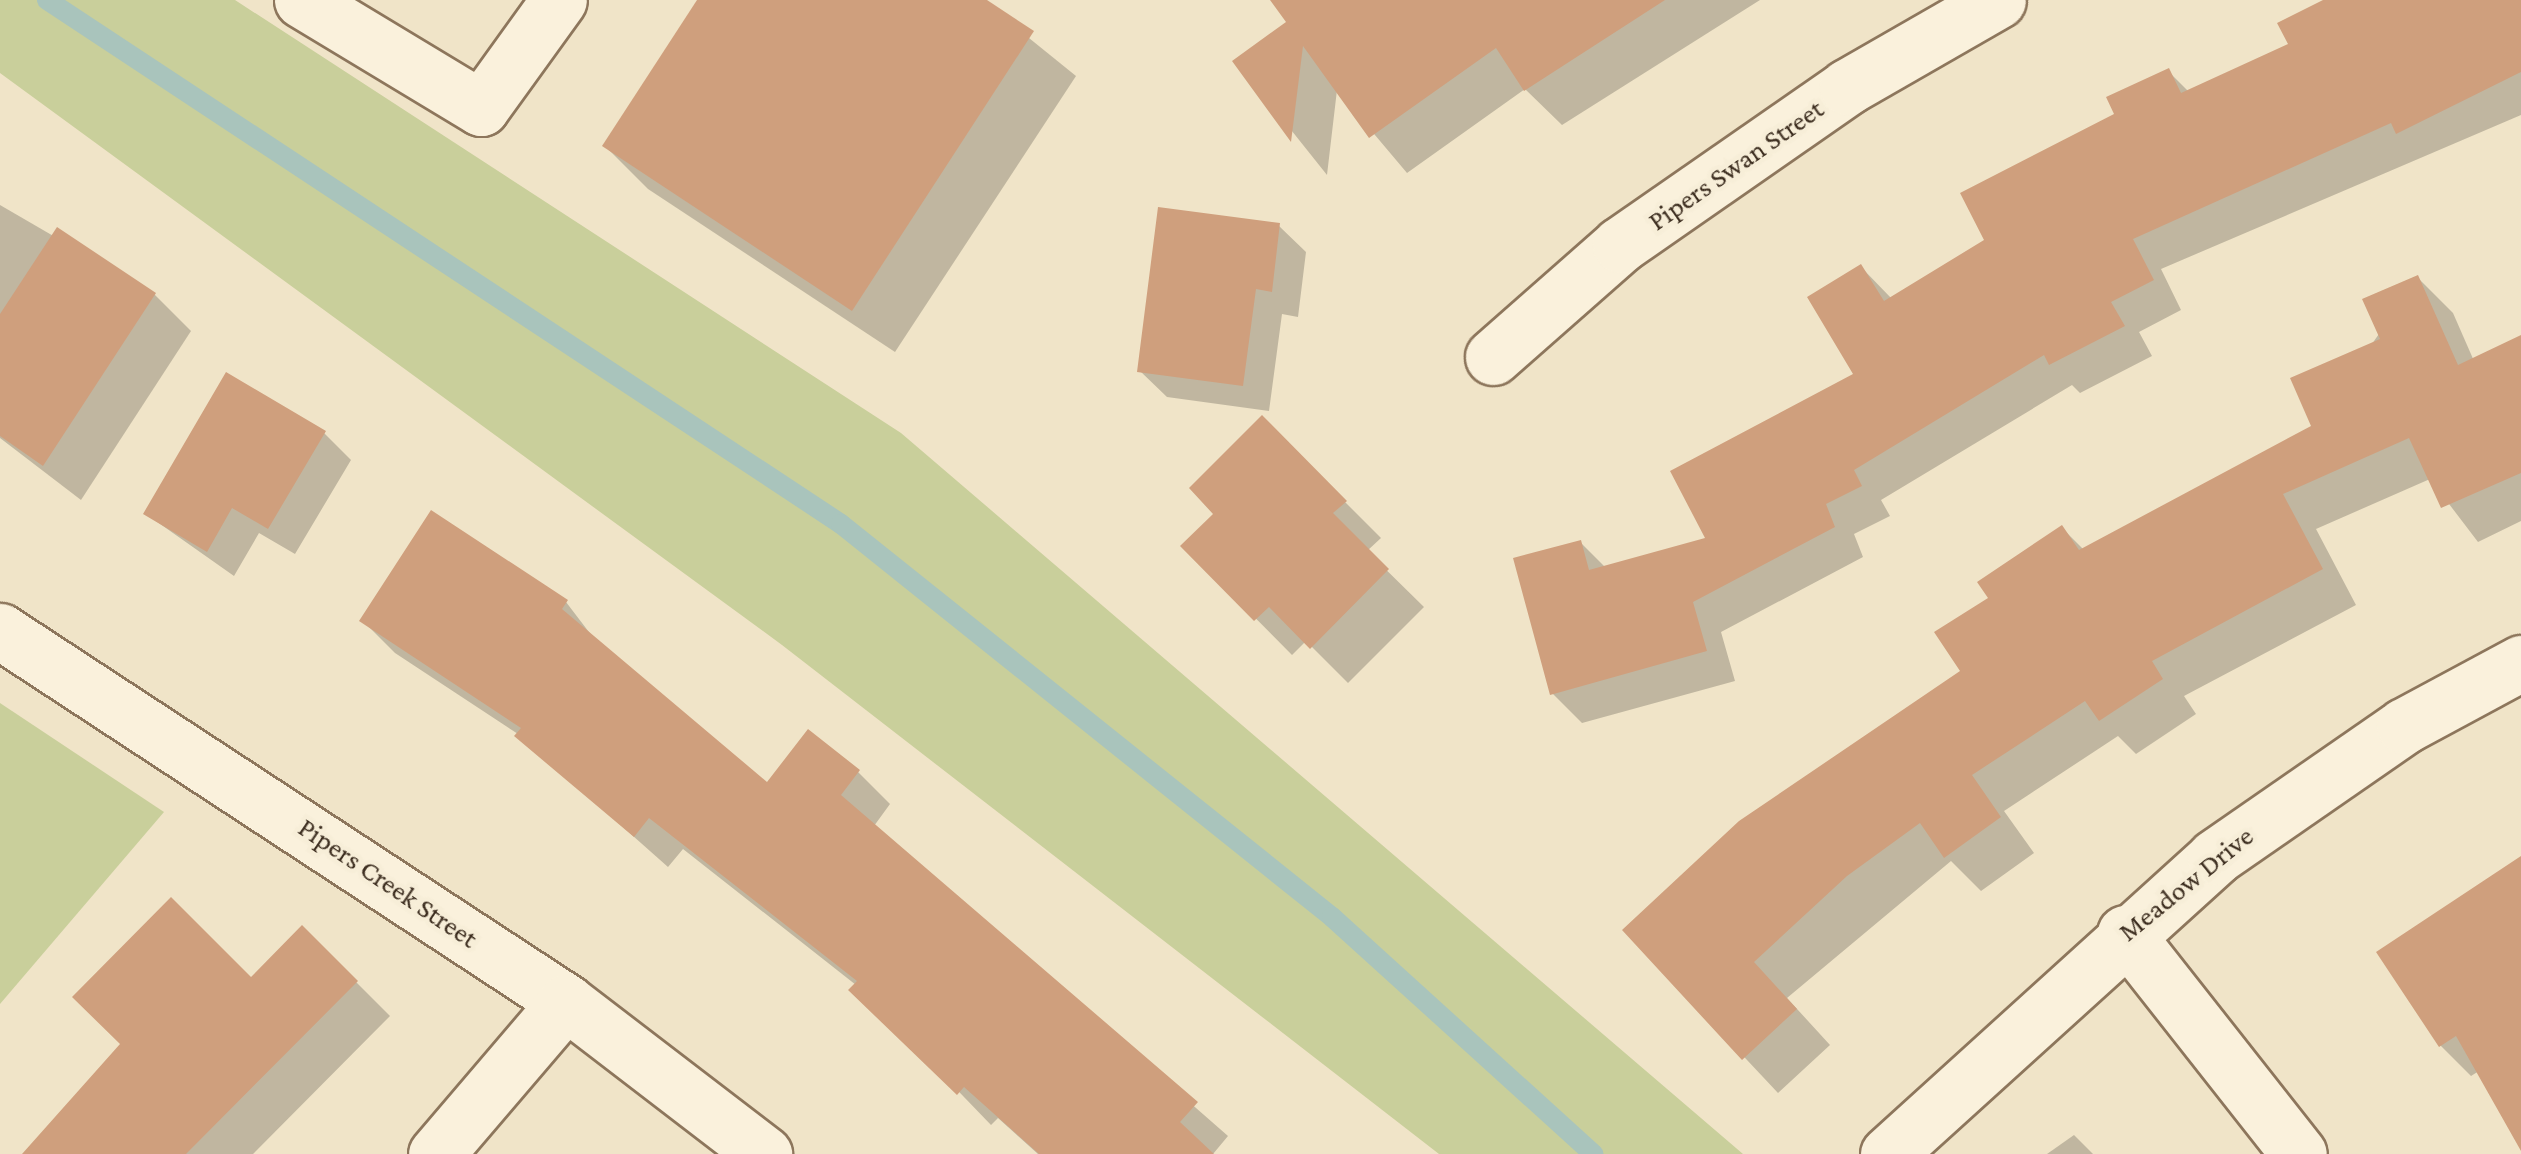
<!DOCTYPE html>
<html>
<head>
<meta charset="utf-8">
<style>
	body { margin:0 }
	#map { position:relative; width:2521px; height:1154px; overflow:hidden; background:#f0e4c8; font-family:"Crimson Pro",serif }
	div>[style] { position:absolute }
	.green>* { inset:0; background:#c9cf9b }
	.shadow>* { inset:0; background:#0003 }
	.stream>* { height:20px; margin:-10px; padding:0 10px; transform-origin:10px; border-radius:10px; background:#a9c4bc }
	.building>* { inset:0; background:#cf9f7d }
	.roads { filter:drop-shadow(2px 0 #8d765c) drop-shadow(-2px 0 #8d765c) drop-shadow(0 2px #8d765c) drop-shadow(0 -2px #8d765c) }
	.minor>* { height:55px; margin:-27.5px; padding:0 27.5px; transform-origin:27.5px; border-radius:27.5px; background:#faf1dc }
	span { translate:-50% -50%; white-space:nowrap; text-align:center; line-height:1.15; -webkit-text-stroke:9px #f7eed8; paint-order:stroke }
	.street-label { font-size:28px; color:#3d2e20 }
</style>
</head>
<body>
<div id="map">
	<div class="green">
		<div style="clip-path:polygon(0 0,235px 0,901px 433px,1743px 1154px,1439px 1154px,782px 645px,0 73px)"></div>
		<div style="clip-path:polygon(0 703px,164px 812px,0 1004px)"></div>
	</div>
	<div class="shadow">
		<div style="clip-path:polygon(700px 0,982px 0,1076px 76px,895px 352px,648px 189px,605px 146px)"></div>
		<div style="clip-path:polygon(1285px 0,1760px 0,1562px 125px,1525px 89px,1407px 173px,1337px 90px,1327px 175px,1236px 61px,1290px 23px)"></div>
		<div style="clip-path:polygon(2325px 0,2521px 0,2521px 115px,2161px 269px,2181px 310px,2139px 332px,2152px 356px,2080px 393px,2072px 385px,1881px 500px,1890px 516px,1854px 534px,1863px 557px,1721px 632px,1735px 681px,1582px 723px,1552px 693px,1580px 542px,1606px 568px,1708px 540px,1857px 375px,1861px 267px,1892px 299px,1987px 241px,2168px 71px,2189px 92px,2291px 45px)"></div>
		<div style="clip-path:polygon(0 205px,155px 295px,191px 331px,81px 500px,0 438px)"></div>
		<div style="clip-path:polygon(1279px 226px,1306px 252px,1298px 317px,1282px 314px,1269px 411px,1167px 397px,1140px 371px)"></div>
		<div style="clip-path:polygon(2418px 278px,2453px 313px,2474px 361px,2521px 338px,2521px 521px,2478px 542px,2430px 479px,2316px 529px,2356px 605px,2184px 696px,2196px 714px,2136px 754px,2118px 736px,2004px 811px,2034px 853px,1981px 891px,1951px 861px,1787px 998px,1830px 1045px,1778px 1093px,1625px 930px,1963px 672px,1992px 598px,2062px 528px,2084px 550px,2314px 427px)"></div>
		<div style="clip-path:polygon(1262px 419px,1381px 538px,1367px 551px,1424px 607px,1348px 683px,1306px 641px,1292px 655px,1184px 546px,1217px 514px)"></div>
		<div style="clip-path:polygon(324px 433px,351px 460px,295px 554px,259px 533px,234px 576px,146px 514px)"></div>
		<div style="clip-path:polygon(566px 602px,595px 640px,768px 786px,858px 772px,890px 804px,874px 826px,1228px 1136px,1213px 1154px,1038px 1154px,998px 1118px,991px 1125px,856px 985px,683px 849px,668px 867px,518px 734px,395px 653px,362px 620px)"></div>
		<div style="clip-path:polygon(2521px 859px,2521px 1146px,2479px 1071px,2471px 1076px,2441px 1046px,2380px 952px)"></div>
		<div style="clip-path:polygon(302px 928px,390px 1016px,253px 1154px,25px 1154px,251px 981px)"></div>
		<div style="clip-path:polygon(2074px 1135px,2093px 1154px,2047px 1154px)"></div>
	</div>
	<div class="stream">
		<div style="left:47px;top:0;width:951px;rotate:33.42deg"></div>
		<div style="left:841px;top:524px;width:629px;rotate:38.67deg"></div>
		<div style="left:1332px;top:917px;width:353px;rotate:42.2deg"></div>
	</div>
	<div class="building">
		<div style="clip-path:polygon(697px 0,987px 0,1034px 31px,852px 311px,602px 146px)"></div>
		<div style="clip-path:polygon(1270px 0,1665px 0,1524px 91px,1496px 48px,1369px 138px,1303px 46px,1291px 142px,1232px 61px,1286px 22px)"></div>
		<div style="clip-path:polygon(2323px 0,2521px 0,2521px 72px,2396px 134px,2391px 123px,2133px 239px,2154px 280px,2111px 302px,2125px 326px,2049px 365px,2044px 355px,1854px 470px,1862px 486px,1826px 504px,1835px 527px,1693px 602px,1707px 651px,1550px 695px,1513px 558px,1581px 540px,1589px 570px,1705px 538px,1670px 471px,1853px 374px,1807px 297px,1861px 264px,1884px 301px,1984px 240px,1960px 193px,2114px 114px,2106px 97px,2169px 68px,2181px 93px,2288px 44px,2277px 23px)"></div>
		<div style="clip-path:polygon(1158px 207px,1280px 223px,1272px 292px,1256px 289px,1243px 386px,1137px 372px)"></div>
		<div style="clip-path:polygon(57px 227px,156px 293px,43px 466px,0 436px,0 314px)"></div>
		<div style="clip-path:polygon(2418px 275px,2458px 365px,2521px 335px,2521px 473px,2441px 508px,2409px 438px,2283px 494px,2323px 569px,2152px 661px,2163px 679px,2099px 721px,2085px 701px,1972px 775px,2001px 817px,1944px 858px,1920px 823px,1847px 876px,1754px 962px,1797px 1009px,1742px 1060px,1622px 930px,1739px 821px,1960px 671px,1934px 632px,1988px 598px,1977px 582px,2062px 525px,2079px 550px,2311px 426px,2290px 378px,2380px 339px,2362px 299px)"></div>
		<div style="clip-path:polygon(226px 372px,326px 431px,268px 529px,232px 508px,207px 552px,143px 514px)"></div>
		<div style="clip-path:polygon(1262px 415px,1347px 501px,1333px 513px,1389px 569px,1310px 649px,1269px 607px,1254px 621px,1180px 546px,1213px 514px,1189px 488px)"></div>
		<div style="clip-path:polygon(431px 510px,568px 600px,562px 609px,767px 782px,808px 729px,860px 770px,841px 795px,1198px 1102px,1180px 1122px,1214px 1154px,1039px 1154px,964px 1087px,957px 1095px,848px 990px,857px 981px,649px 818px,634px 837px,514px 736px,521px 728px,359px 621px)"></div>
		<div style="clip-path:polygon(2521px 856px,2521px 1151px,2456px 1036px,2439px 1047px,2376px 952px)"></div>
		<div style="clip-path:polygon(171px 897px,251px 977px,302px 925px,358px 981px,186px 1154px,22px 1154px,120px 1044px,72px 997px)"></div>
	</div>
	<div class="roads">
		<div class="minor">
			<div style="left:302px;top:0;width:209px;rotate:31.1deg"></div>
			<div style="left:481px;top:108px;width:133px;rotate:-54.2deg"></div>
			<div style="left:1493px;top:357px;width:169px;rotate:-41.4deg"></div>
			<div style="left:1620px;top:245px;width:277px;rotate:-34.8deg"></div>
			<div style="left:1847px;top:87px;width:174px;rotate:-29.9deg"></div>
			<div style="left:0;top:631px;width:677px;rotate:33.24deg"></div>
			<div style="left:566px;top:1002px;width:250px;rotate:37.5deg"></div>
			<div style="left:2125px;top:933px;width:281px;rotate:51.8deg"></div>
			<div style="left:436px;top:1154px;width:200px;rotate:-49.5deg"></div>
			<div style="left:1888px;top:1154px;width:442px;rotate:-42.2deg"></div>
			<div style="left:2215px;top:857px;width:230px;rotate:-34.7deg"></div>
			<div style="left:2404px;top:726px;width:133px;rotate:-28.3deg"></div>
		</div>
	</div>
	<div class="street-label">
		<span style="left:1736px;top:165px;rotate:-35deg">Pipers Swan Street</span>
		<span style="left:388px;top:883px;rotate:34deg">Pipers Creek Street</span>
		<span style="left:2186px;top:884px;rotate:-39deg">Meadow Drive</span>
	</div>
</div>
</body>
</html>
